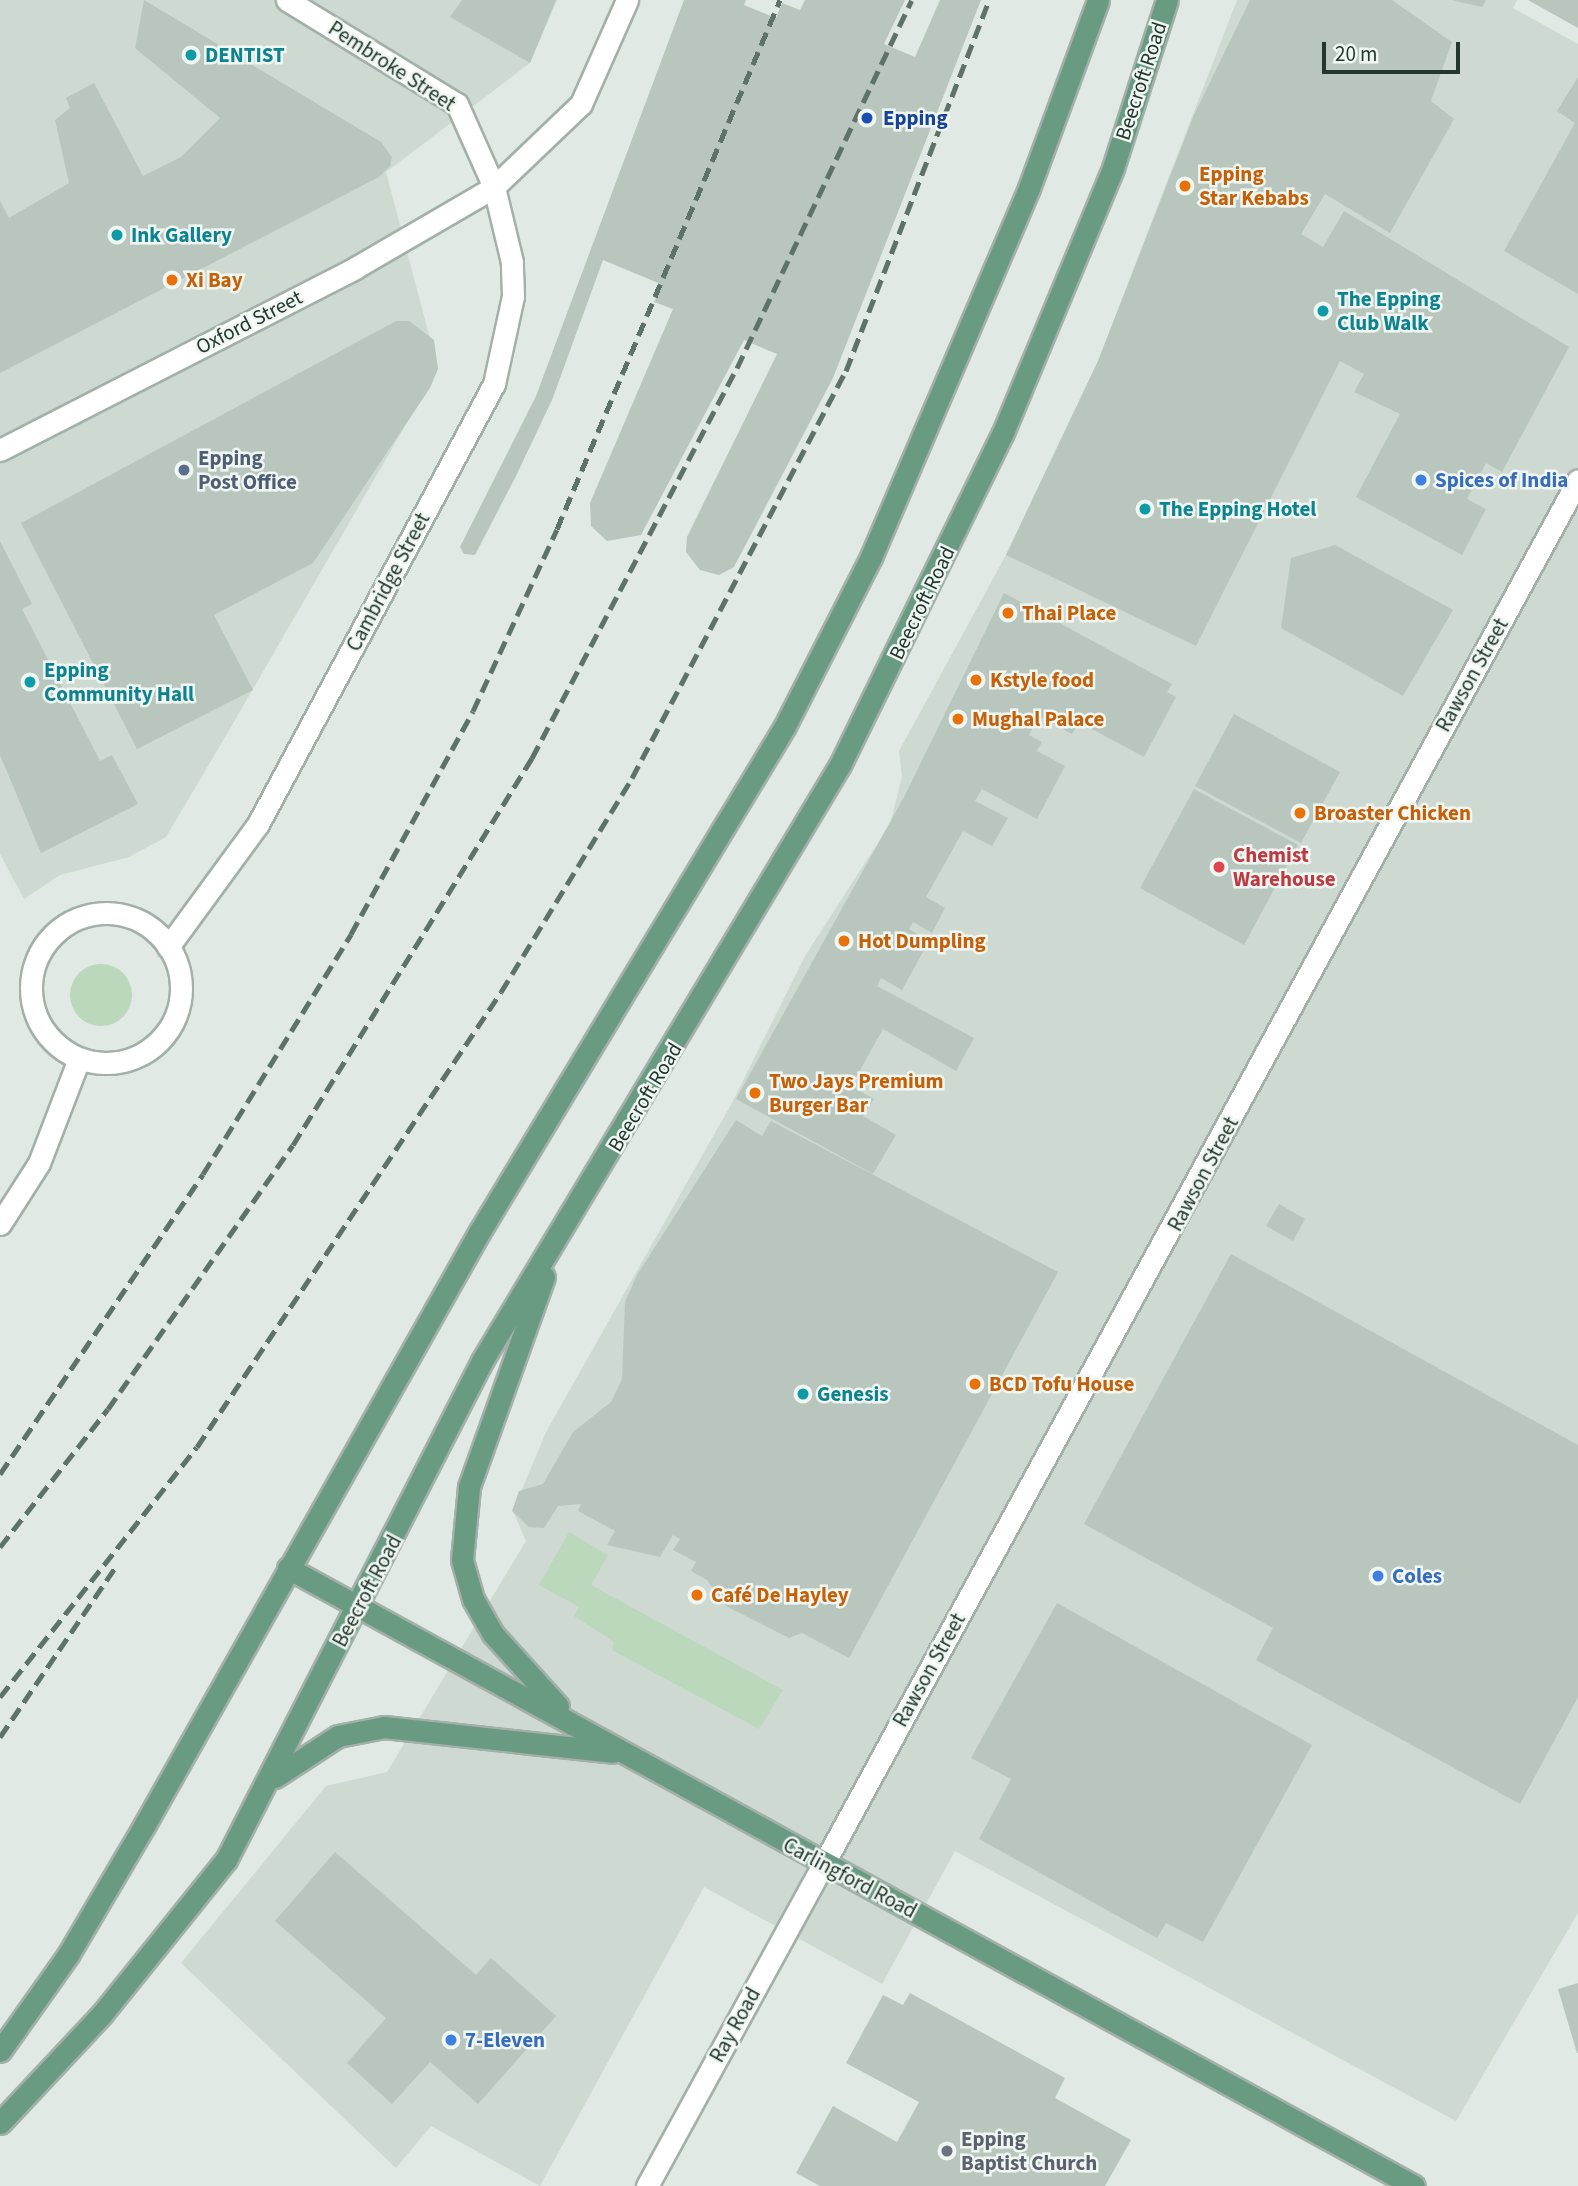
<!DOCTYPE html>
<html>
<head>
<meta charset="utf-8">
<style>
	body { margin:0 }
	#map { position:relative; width:1578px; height:2186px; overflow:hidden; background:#e0e9e3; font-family:"Source Sans 3",sans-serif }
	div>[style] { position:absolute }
	.built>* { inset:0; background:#ced9d1 }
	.green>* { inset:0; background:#bbd8bc }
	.round { border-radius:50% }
	.building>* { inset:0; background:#b8c6be }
	.roads { filter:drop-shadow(2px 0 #a3b0a9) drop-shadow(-2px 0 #a3b0a9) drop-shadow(0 2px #a3b0a9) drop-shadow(0 -2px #a3b0a9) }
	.street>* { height:21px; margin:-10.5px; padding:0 10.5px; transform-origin:10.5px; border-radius:10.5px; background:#fff }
	.street>.ring { margin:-10.5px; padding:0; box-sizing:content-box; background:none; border:21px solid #fff; border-radius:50% }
	.secondary>* { height:21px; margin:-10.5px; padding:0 10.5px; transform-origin:10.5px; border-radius:10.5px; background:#fff }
	.primary>* { height:21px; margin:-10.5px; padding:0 10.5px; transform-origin:10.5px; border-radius:10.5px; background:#699a82 }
	.rail>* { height:5px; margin-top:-2.5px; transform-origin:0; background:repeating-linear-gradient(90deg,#5d7368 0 14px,transparent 0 21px) }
	.dots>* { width:19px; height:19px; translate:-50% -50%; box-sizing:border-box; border:4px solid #f0f6f1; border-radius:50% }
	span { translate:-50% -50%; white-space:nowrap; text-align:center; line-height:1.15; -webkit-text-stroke:5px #f0f6f1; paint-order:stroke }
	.culture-label { font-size:21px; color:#0d838f; font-weight:700 }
	.left { translate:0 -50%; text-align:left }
	.street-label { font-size:21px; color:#22372d }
	.transit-label { font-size:21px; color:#164399; font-weight:700 }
	.food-label { font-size:21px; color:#c56008; font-weight:700 }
	.service-label { font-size:21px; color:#4e5e75; font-weight:700 }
	.shop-label { font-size:21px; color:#366cbe; font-weight:700 }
	.health-label { font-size:21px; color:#be3a42; font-weight:700 }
	.worship-label { font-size:21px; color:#5b616d; font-weight:700 }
	.scale { position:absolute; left:1322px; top:42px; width:138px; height:32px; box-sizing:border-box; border:4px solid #22372d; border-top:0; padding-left:9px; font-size:21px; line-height:24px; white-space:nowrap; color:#22372d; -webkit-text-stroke:5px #f0f6f1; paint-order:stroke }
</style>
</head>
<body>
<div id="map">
	<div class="built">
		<div style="clip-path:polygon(0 0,557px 0,530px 63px,386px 172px,438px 369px,231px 727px,166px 837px,129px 857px,60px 875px,24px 899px,0 854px)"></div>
		<div style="clip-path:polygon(1237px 0,1517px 0,1513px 8px,1578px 44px,1578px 1913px,1456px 2121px,955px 1851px,882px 1984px,704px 1887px,540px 2186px,431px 2126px,396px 2168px,181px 1963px,326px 1786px,387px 1772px,526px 1541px,513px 1511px,546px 1432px,733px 1101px,805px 956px,890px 824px,902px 777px,899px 751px,1006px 555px,1098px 361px)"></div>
	</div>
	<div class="green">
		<div class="round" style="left:70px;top:964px;width:62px;height:62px"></div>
		<div style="clip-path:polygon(569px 1532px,608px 1555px,591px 1585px,783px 1690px,759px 1729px,612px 1650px,614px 1642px,574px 1616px,579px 1607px,539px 1585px)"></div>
	</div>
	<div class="building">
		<div style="clip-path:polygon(144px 0,381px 142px,392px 157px,390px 166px,379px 177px,0 373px,0 201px,9px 218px,69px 183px,55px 120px,70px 108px,66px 98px,94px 83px,143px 176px,181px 157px,220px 118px,135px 48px)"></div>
		<div style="clip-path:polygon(462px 0,556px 0,530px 63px,450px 17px)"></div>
		<div style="clip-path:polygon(684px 0,746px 0,744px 5px,776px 18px,782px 3px,800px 10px,805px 0,905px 0,884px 44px,915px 57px,940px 0,981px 0,833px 378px,734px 567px,719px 575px,700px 570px,686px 552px,687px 537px,777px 354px,744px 340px,641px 535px,607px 541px,591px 526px,590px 503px,673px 309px,654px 302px,663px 285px,603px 260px,552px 400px,516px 476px,475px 555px,464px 554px,460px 547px,536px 396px)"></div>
		<div style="clip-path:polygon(1250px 0,1392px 0,1452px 42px,1431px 101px,1454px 119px,1390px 233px,1325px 194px,1301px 234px,1323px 247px,1344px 211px,1569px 347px,1502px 472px,1486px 463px,1467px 499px,1486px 509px,1462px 555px,1356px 497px,1400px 414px,1354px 392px,1364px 374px,1340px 361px,1196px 646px,1006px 555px,1098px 361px,1194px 115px)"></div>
		<div style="clip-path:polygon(1451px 0,1486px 0,1482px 7px)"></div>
		<div style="clip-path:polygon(1528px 0,1578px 0,1578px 28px)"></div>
		<div style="clip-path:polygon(1578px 77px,1578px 294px,1504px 251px,1575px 123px,1557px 111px)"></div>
		<div style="clip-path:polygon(396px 321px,409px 321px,434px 340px,438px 369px,430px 388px,313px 563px,214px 615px,253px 690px,137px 749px,21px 523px)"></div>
		<div style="clip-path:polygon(0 541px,32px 604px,22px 609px,100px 761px,112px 755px,138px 804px,41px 853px,0 755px)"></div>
		<div style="clip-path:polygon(1335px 545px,1453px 610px,1403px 696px,1281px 628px,1291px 558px)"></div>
		<div style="clip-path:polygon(1004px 593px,1172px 684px,1167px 692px,1176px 697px,1144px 757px,1079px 722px,1072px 734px,1039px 716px,1029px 735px,1042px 742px,1037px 751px,1065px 766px,1037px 819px,982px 789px,975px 801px,1008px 818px,992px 846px,963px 831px,926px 897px,945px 908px,932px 933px,913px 922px,909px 929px,929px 941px,902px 990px,881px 978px,877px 986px,974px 1038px,956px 1071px,883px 1029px,851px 1086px,874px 1099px,863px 1116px,896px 1135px,873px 1174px,736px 1099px,904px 797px)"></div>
		<div style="clip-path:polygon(1234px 714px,1340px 772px,1301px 843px,1195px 786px)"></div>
		<div style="clip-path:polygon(1194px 789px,1298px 845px,1244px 945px,1140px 888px)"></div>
		<div style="clip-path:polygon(736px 1120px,762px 1136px,771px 1121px,1058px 1272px,849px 1658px,802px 1633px,789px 1638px,726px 1606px,707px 1580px,691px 1571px,696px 1562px,673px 1550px,680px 1539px,673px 1535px,660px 1557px,607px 1545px,615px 1531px,578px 1511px,581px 1504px,558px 1506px,544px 1528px,529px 1527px,512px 1511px,519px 1491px,543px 1484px,573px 1432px,611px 1402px,622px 1379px,625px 1302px,637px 1275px)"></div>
		<div style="clip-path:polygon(1279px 1204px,1305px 1219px,1293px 1241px,1266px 1226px)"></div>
		<div style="clip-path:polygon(1231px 1254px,1578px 1445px,1578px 1697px,1520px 1804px,1256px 1660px,1273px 1628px,1084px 1524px)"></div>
		<div style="clip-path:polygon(1057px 1603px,1312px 1745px,1203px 1942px,1166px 1923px,1157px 1938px,979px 1839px,1011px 1779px,971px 1758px)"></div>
		<div style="clip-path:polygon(335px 1852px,476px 1975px,491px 1958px,556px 2016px,478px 2104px,430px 2062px,392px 2104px,347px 2063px,386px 2018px,275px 1921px)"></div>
		<div style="clip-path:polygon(1578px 1983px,1578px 2053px,1577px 2053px,1558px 1989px)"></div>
		<div style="clip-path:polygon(910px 1993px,1065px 2078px,1055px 2098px,1131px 2140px,1105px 2186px,820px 2186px,796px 2173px,833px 2106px,897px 2142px,919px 2102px,846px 2063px,883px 1995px,903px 2005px)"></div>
	</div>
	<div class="roads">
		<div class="street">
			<div class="ring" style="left:31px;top:913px;width:129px;height:129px"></div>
			<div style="left:168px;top:947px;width:152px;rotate:-53.8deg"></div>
			<div style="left:258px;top:824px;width:499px;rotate:-61.8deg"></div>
			<div style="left:494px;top:384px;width:90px;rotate:-77.8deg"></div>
			<div style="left:513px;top:296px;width:34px;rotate:-92deg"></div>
			<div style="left:512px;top:262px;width:77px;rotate:-103.5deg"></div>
			<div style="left:0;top:1224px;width:72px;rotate:-57.4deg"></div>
			<div style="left:39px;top:1163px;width:111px;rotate:-69deg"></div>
			<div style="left:823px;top:1865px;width:1577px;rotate:-61.4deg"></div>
		</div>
		<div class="secondary">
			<div style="left:287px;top:0;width:199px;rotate:31.5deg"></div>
			<div style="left:457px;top:104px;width:91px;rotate:66deg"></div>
			<div style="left:0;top:450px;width:399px;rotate:-27.1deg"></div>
			<div style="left:355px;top:268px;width:161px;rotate:-30.2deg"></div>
			<div style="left:494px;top:187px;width:120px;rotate:-43.7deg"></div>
			<div style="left:581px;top:104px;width:114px;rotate:-66.1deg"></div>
			<div style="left:647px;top:2186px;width:366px;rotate:-61.3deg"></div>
		</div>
		<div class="primary">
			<div style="left:544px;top:1277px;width:223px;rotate:109.7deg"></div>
			<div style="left:469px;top:1487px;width:73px;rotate:95.5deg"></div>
			<div style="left:462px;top:1560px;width:41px;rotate:74.2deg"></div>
			<div style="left:473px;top:1599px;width:40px;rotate:60.3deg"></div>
			<div style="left:493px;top:1634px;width:97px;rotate:47.9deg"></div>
			<div style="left:288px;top:1568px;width:1284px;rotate:28.76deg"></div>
			<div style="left:275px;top:1777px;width:75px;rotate:-33.1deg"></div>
			<div style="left:338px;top:1736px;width:47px;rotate:-11.1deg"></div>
			<div style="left:384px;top:1727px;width:230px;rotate:6.2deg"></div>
			<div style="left:0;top:2051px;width:118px;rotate:-54.7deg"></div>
			<div style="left:68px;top:1955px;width:150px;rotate:-59.5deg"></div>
			<div style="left:144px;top:1826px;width:683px;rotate:-60.55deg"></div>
			<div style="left:480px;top:1231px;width:590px;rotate:-58.87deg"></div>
			<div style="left:785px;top:726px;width:190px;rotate:-63deg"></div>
			<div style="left:871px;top:557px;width:401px;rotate:-66.8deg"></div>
			<div style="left:1029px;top:188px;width:200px;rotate:-69.8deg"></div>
			<div style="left:0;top:2123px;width:149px;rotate:-46.9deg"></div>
			<div style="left:102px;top:2014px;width:198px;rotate:-51.2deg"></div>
			<div style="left:226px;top:1860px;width:561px;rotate:-62.84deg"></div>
			<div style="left:482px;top:1361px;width:695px;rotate:-59.01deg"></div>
			<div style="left:840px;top:765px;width:368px;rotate:-63.9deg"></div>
			<div style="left:1002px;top:435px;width:289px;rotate:-67.4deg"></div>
			<div style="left:1113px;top:168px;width:176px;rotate:-72.2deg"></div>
		</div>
	</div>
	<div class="rail">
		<div style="left:0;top:1474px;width:362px;rotate:-55.9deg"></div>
		<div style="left:203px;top:1174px;width:282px;rotate:-58.3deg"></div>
		<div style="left:351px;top:934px;width:254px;rotate:-61.3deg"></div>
		<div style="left:473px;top:711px;width:200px;rotate:-65.2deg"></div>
		<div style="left:557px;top:529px;width:574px;rotate:-67.14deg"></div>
		<div style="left:0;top:1547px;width:175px;rotate:-52deg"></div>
		<div style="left:108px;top:1409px;width:322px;rotate:-55deg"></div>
		<div style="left:293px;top:1145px;width:455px;rotate:-58.3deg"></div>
		<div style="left:532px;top:758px;width:441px;rotate:-62.3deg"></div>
		<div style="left:737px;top:368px;width:407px;rotate:-64.6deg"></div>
		<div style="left:0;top:1697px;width:318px;rotate:-51.8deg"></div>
		<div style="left:197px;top:1447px;width:547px;rotate:-56.25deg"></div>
		<div style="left:501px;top:992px;width:251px;rotate:-58.5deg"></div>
		<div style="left:632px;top:778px;width:460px;rotate:-62.3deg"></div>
		<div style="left:846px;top:371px;width:398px;rotate:-68.9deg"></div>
		<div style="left:0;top:1737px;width:207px;rotate:-55.8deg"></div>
	</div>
	<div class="dots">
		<div style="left:191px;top:55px;background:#0f9aa8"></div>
		<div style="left:867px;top:118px;background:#1a4fb4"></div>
		<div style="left:1185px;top:186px;background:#e8710a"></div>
		<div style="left:117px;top:235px;background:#0f9aa8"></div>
		<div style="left:172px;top:280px;background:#e8710a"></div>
		<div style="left:1323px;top:311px;background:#0f9aa8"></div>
		<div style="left:184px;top:470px;background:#5c6f8a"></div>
		<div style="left:1421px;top:480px;background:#3f7fe0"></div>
		<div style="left:1145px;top:509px;background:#0f9aa8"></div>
		<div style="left:1008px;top:613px;background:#e8710a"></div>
		<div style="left:976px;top:680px;background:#e8710a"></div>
		<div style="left:30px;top:682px;background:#0f9aa8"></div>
		<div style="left:958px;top:719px;background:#e8710a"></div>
		<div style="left:1300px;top:813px;background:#e8710a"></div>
		<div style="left:1219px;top:867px;background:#e0444e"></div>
		<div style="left:844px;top:941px;background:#e8710a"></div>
		<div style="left:755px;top:1093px;background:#e8710a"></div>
		<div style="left:975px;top:1384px;background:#e8710a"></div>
		<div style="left:803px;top:1394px;background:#0f9aa8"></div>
		<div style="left:1378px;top:1576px;background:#3f7fe0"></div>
		<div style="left:697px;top:1595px;background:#e8710a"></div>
		<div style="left:451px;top:2040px;background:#3f7fe0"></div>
		<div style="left:947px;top:2151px;background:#6b7280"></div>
	</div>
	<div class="culture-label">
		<span class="left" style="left:205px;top:55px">DENTIST</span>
		<span class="left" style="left:131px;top:235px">Ink Gallery</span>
		<span class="left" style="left:1337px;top:311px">The Epping<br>Club Walk</span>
		<span class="left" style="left:1159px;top:509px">The Epping Hotel</span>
		<span class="left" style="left:44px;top:682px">Epping<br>Community Hall</span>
		<span class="left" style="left:817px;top:1394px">Genesis</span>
	</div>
	<div class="street-label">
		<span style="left:392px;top:66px;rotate:33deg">Pembroke Street</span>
		<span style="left:1141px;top:81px;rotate:-72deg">Beecroft Road</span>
		<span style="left:249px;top:322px;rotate:-27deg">Oxford Street</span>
		<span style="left:388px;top:582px;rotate:-62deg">Cambridge Street</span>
		<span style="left:922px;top:603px;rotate:-64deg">Beecroft Road</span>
		<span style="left:1472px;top:675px;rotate:-61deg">Rawson Street</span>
		<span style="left:645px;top:1097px;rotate:-59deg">Beecroft Road</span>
		<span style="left:1203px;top:1174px;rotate:-62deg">Rawson Street</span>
		<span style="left:367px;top:1591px;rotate:-62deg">Beecroft Road</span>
		<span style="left:929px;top:1670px;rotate:-61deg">Rawson Street</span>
		<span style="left:850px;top:1878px;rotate:28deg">Carlingford Road</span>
		<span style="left:735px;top:2025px;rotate:-61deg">Ray Road</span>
	</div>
	<div class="transit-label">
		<span class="left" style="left:883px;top:118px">Epping</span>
	</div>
	<div class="food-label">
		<span class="left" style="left:1199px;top:186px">Epping<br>Star Kebabs</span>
		<span class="left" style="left:186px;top:280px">Xi Bay</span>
		<span class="left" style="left:1022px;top:613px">Thai Place</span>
		<span class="left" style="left:990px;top:680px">Kstyle food</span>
		<span class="left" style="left:972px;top:719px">Mughal Palace</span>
		<span class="left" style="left:1314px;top:813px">Broaster Chicken</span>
		<span class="left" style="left:858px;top:941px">Hot Dumpling</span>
		<span class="left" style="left:769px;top:1093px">Two Jays Premium<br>Burger Bar</span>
		<span class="left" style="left:989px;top:1384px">BCD Tofu House</span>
		<span class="left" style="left:711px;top:1595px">Café De Hayley</span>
	</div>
	<div class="service-label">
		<span class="left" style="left:198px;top:470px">Epping<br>Post Office</span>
	</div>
	<div class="shop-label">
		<span class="left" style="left:1435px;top:480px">Spices of India</span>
		<span class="left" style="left:1392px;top:1576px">Coles</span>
		<span class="left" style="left:465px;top:2040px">7-Eleven</span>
	</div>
	<div class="health-label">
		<span class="left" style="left:1233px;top:867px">Chemist<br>Warehouse</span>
	</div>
	<div class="worship-label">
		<span class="left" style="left:961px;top:2151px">Epping<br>Baptist Church</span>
	</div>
	<div class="scale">20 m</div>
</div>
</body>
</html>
